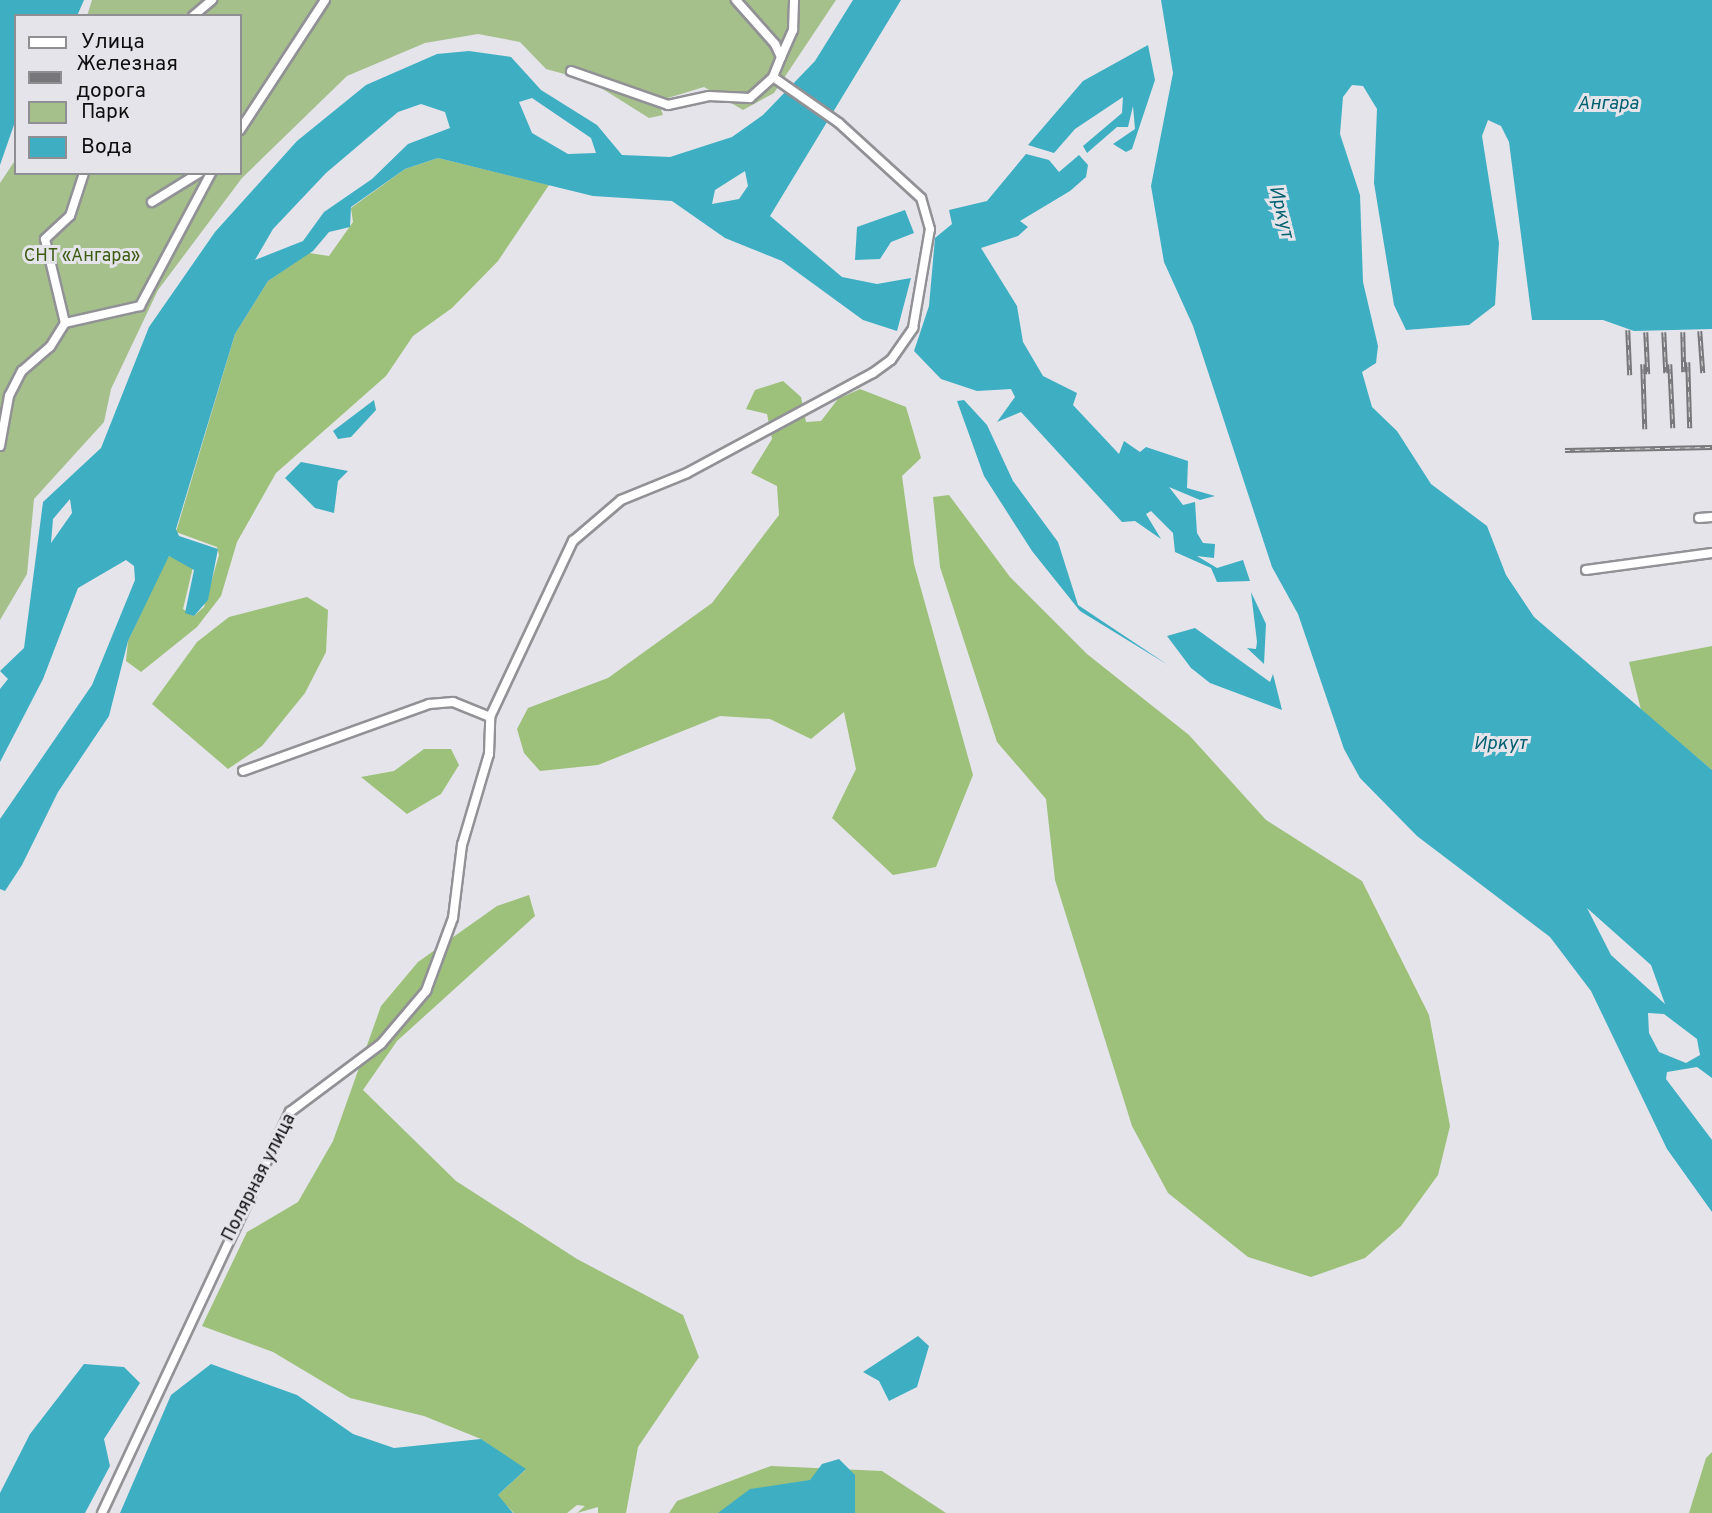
<!DOCTYPE html>
<html>
<head>
<meta charset="utf-8">
<style>
	body { margin:0 }
	#map { position:relative; width:1712px; height:1513px; overflow:hidden; background:#e4e4ea; font-family:Overpass,sans-serif }
	div>[style] { position:absolute }
	.green>* { inset:0; background:#a5c08b }
	.forest>* { inset:0; background:#9dc17a }
	.water>* { inset:0; background:#3eaec3 }
	.roads { filter:drop-shadow(2px 0 #919196) drop-shadow(-2px 0 #919196) drop-shadow(0 2px #919196) drop-shadow(0 -2px #919196) }
	.minor>* { height:8px; margin:-4px; padding:0 4px; transform-origin:4px; border-radius:4px; background:#fff }
	.rail>* { height:4.5px; margin-top:-2.25px; transform-origin:0; background:repeating-linear-gradient(90deg,#e4e4ea 0 5px,#77777b 0 10px); box-sizing:border-box; border-block:2px solid #77777b }
	span { translate:-50% -50%; white-space:nowrap; text-align:center; line-height:1.15; -webkit-text-stroke:6px #e4e4ea; paint-order:stroke }
	.park-label { font-size:18px; color:#3d5c12 }
	.street-label { font-size:18px; color:#0e0e10 }
	.water-label { font-size:19px; color:#006170; font-style:italic }
	.legend { position:absolute; left:14px; top:14px; width:228px; height:161px; box-sizing:border-box; background:#e4e4ea; border:2px solid #8e8e93; margin:0; padding:9px 12px; list-style:none; font-size:21px; color:#0e0e10 }
	.legend li { display:flex; align-items:center; gap:14px; height:35px }
	.legend b { width:35px; border:2px solid #8e8e93 }
</style>
</head>
<body>
<div id="map">
	<div class="green">
		<div style="clip-path:polygon(92px 0,836px 0,774px 93px,743px 110px,704px 87px,658px 101px,663px 115px,649px 118px,590px 81px,546px 69px,520px 42px,478px 34px,425px 43px,347px 76px,242px 178px,158px 290px,111px 389px,104px 422px,34px 499px,27px 574px,0 620px,0 183px,16px 159px,16px 173px,240px 173px,240px 16px,87px 16px)"></div>
	</div>
	<div class="forest">
		<div style="clip-path:polygon(438px 158px,549px 185px,498px 261px,452px 308px,413px 336px,386px 376px,276px 473px,237px 542px,221px 596px,197px 627px,141px 672px,126px 661px,128px 641px,167px 557px,176px 555px,193px 567px,183px 609px,194px 616px,204px 607px,219px 555px,217px 547px,176px 532px,235px 334px,268px 281px,309px 253px,329px 256px,353px 222px,351px 208px,405px 169px)"></div>
		<div style="clip-path:polygon(783px 381px,801px 397px,806px 422px,821px 421px,838px 399px,860px 389px,906px 407px,921px 458px,902px 476px,914px 564px,973px 775px,936px 867px,893px 875px,832px 818px,856px 769px,844px 712px,811px 739px,770px 719px,720px 716px,598px 765px,540px 771px,524px 753px,517px 729px,528px 708px,608px 678px,712px 603px,779px 515px,777px 486px,751px 473px,772px 439px,767px 414px,746px 409px,755px 390px)"></div>
		<div style="clip-path:polygon(949px 495px,1010px 577px,1087px 654px,1189px 735px,1266px 820px,1362px 881px,1429px 1015px,1450px 1126px,1438px 1175px,1401px 1226px,1365px 1258px,1311px 1277px,1248px 1257px,1168px 1193px,1132px 1126px,1055px 880px,1046px 799px,997px 742px,940px 567px,933px 497px)"></div>
		<div style="clip-path:polygon(307px 597px,328px 610px,326px 652px,305px 693px,262px 746px,228px 769px,152px 704px,197px 642px,229px 617px)"></div>
		<div style="clip-path:polygon(1712px 646px,1712px 770px,1641px 710px,1629px 662px)"></div>
		<div style="clip-path:polygon(424px 749px,451px 749px,459px 765px,441px 794px,407px 814px,361px 777px,394px 771px)"></div>
		<div style="clip-path:polygon(529px 895px,535px 916px,397px 1041px,363px 1090px,456px 1181px,577px 1259px,683px 1315px,699px 1357px,638px 1447px,626px 1513px,598px 1513px,598px 1507px,577px 1513px,585px 1506px,577px 1505px,567px 1513px,514px 1513px,497px 1496px,525px 1470px,481px 1439px,424px 1416px,350px 1398px,273px 1352px,202px 1326px,247px 1232px,298px 1202px,333px 1141px,381px 1006px,418px 962px,497px 906px)"></div>
		<div style="clip-path:polygon(1712px 1452px,1712px 1513px,1689px 1513px,1706px 1458px)"></div>
		<div style="clip-path:polygon(771px 1466px,882px 1471px,946px 1513px,669px 1513px,677px 1501px)"></div>
	</div>
	<div class="water">
		<div style="clip-path:polygon(0 0,84px 0,77px 16px,16px 16px,16px 119px,0 165px)"></div>
		<div style="clip-path:polygon(evenodd,853px 0,901px 0,770px 216px,842px 277px,877px 284px,911px 278px,897px 331px,863px 320px,782px 261px,725px 238px,672px 201px,593px 196px,438px 158px,405px 169px,351px 207px,350px 227px,329px 232px,313px 251px,268px 281px,235px 334px,176px 529px,179px 536px,218px 549px,208px 600px,194px 616px,185px 613px,194px 570px,169px 556px,128px 641px,109px 716px,58px 792px,22px 865px,5px 891px,0 889px,0 819px,92px 685px,135px 580px,134px 566px,126px 560px,78px 588px,43px 679px,0 762px,0 689px,8px 679px,0 671px,24px 648px,43px 502px,101px 448px,149px 327px,215px 232px,297px 141px,366px 85px,437px 54px,469px 51px,511px 57px,541px 90px,597px 125px,622px 155px,670px 157px,732px 137px,763px 115px,815px 61px,853px 0,532px 98px,591px 138px,596px 153px,568px 154px,532px 133px,519px 102px,532px 98px,853px 0,421px 104px,445px 112px,450px 128px,408px 144px,372px 179px,324px 212px,303px 241px,255px 260px,273px 229px,326px 173px,398px 112px,421px 104px,853px 0,745px 171px,748px 186px,739px 199px,712px 204px,715px 190px,745px 171px,853px 0,70px 499px,72px 513px,51px 543px,53px 519px,70px 499px)"></div>
		<div style="clip-path:polygon(evenodd,1161px 0,1712px 0,1712px 329px,1634px 331px,1603px 320px,1532px 320px,1509px 142px,1501px 126px,1488px 120px,1482px 136px,1499px 243px,1495px 305px,1469px 325px,1406px 330px,1394px 305px,1374px 183px,1377px 109px,1363px 86px,1352px 85px,1343px 97px,1340px 134px,1360px 195px,1363px 282px,1378px 346px,1376px 363px,1362px 372px,1372px 407px,1397px 431px,1431px 484px,1487px 526px,1506px 575px,1534px 617px,1712px 770px,1712px 1078px,1697px 1067px,1667px 1072px,1666px 1079px,1712px 1140px,1712px 1212px,1667px 1149px,1591px 991px,1550px 937px,1417px 836px,1360px 778px,1344px 749px,1298px 614px,1272px 567px,1193px 326px,1164px 262px,1151px 186px,1173px 73px,1161px 0,1587px 908px,1651px 965px,1665px 1004px,1611px 955px,1587px 908px,1161px 0,1648px 1013px,1664px 1014px,1697px 1039px,1700px 1055px,1686px 1063px,1659px 1052px,1649px 1033px,1648px 1013px)"></div>
		<div style="clip-path:polygon(1148px 45px,1155px 80px,1132px 149px,1126px 152px,1113px 144px,1135px 129px,1133px 106px,1128px 127px,1117px 127px,1087px 153px,1083px 146px,1122px 113px,1123px 97px,1075px 129px,1054px 153px,1028px 145px,1083px 81px)"></div>
		<div style="clip-path:polygon(1026px 154px,1049px 160px,1059px 172px,1079px 155px,1088px 165px,1086px 177px,1070px 191px,1020px 221px,1028px 227px,1018px 236px,981px 248px,1017px 306px,1023px 342px,1043px 376px,1077px 393px,1073px 405px,1119px 454px,1124px 441px,1140px 452px,1146px 447px,1188px 461px,1187px 488px,1215px 496px,1200px 500px,1169px 487px,1183px 505px,1195px 502px,1197px 533px,1203px 543px,1215px 544px,1214px 558px,1197px 556px,1217px 568px,1243px 560px,1250px 581px,1217px 582px,1211px 568px,1175px 552px,1173px 533px,1151px 511px,1146px 514px,1161px 539px,1135px 521px,1122px 522px,1021px 412px,997px 422px,1015px 397px,1011px 389px,977px 391px,941px 379px,914px 351px,929px 306px,935px 238px,952px 224px,949px 210px,987px 201px)"></div>
		<div style="clip-path:polygon(905px 210px,914px 233px,891px 242px,880px 259px,855px 260px,857px 227px)"></div>
		<div style="clip-path:polygon(374px 400px,376px 410px,351px 437px,338px 439px,333px 431px)"></div>
		<div style="clip-path:polygon(964px 400px,987px 425px,1013px 481px,1058px 542px,1078px 605px,1168px 665px,1080px 611px,1032px 551px,984px 476px,957px 401px)"></div>
		<div style="clip-path:polygon(301px 462px,348px 471px,338px 481px,334px 513px,315px 508px,285px 478px)"></div>
		<div style="clip-path:polygon(1251px 592px,1266px 624px,1264px 664px,1247px 648px,1256px 649px,1257px 642px)"></div>
		<div style="clip-path:polygon(1195px 628px,1270px 682px,1273px 674px,1282px 710px,1210px 683px,1191px 668px,1167px 636px)"></div>
		<div style="clip-path:polygon(918px 1336px,929px 1346px,917px 1387px,889px 1401px,879px 1381px,863px 1372px)"></div>
		<div style="clip-path:polygon(84px 1364px,124px 1367px,140px 1383px,104px 1439px,110px 1466px,85px 1513px,0 1513px,0 1493px,30px 1434px)"></div>
		<div style="clip-path:polygon(211px 1364px,297px 1395px,353px 1434px,394px 1448px,481px 1439px,526px 1469px,498px 1495px,513px 1513px,120px 1513px,171px 1395px)"></div>
		<div style="clip-path:polygon(839px 1459px,855px 1475px,855px 1513px,718px 1513px,750px 1489px,810px 1480px,822px 1464px)"></div>
	</div>
	<div class="roads">
		<div class="minor">
			<div style="left:193px;top:16px;width:25px;rotate:-40deg"></div>
			<div style="left:781px;top:57px;width:30px;rotate:-66deg"></div>
			<div style="left:793px;top:30px;width:30px;rotate:-88deg"></div>
			<div style="left:571px;top:71px;width:103px;rotate:19.3deg"></div>
			<div style="left:668px;top:105px;width:42px;rotate:-12.4deg"></div>
			<div style="left:709px;top:96px;width:41px;rotate:2.8deg"></div>
			<div style="left:750px;top:98px;width:31px;rotate:-42deg"></div>
			<div style="left:240px;top:130px;width:155px;rotate:-56.8deg"></div>
			<div style="left:152px;top:202px;width:55px;rotate:-31.7deg"></div>
			<div style="left:65px;top:323px;width:86px;rotate:-103.4deg"></div>
			<div style="left:45px;top:239px;width:34px;rotate:-43deg"></div>
			<div style="left:70px;top:216px;width:45px;rotate:-72deg"></div>
			<div style="left:0;top:446px;width:51px;rotate:-79.8deg"></div>
			<div style="left:9px;top:396px;width:28px;rotate:-63deg"></div>
			<div style="left:22px;top:371px;width:37px;rotate:-41deg"></div>
			<div style="left:50px;top:347px;width:28px;rotate:-58deg"></div>
			<div style="left:65px;top:323px;width:77px;rotate:-12.8deg"></div>
			<div style="left:140px;top:306px;width:151px;rotate:-61.9deg"></div>
			<div style="left:1699px;top:518px;width:13px;rotate:-4deg"></div>
			<div style="left:1586px;top:570px;width:127px;rotate:-7.7deg"></div>
			<div style="left:243px;top:771px;width:198px;rotate:-19.8deg"></div>
			<div style="left:429px;top:704px;width:24px;rotate:-5deg"></div>
			<div style="left:453px;top:702px;width:40px;rotate:22deg"></div>
			<div style="left:102px;top:1513px;width:443px;rotate:-64.9deg"></div>
			<div style="left:290px;top:1112px;width:114px;rotate:-36.8deg"></div>
			<div style="left:381px;top:1044px;width:70px;rotate:-49.7deg"></div>
			<div style="left:426px;top:991px;width:78px;rotate:-69.7deg"></div>
			<div style="left:453px;top:918px;width:74px;rotate:-83deg"></div>
			<div style="left:462px;top:845px;width:95px;rotate:-73.5deg"></div>
			<div style="left:489px;top:754px;width:37px;rotate:-88deg"></div>
			<div style="left:490px;top:717px;width:195px;rotate:-64.8deg"></div>
			<div style="left:573px;top:541px;width:63px;rotate:-40.5deg"></div>
			<div style="left:621px;top:500px;width:71px;rotate:-22.2deg"></div>
			<div style="left:687px;top:473px;width:211px;rotate:-28.3deg"></div>
			<div style="left:873px;top:373px;width:22px;rotate:-36deg"></div>
			<div style="left:891px;top:360px;width:39px;rotate:-55deg"></div>
			<div style="left:913px;top:328px;width:100px;rotate:-80.3deg"></div>
			<div style="left:930px;top:229px;width:32px;rotate:-106deg"></div>
			<div style="left:921px;top:198px;width:111px;rotate:-137.6deg"></div>
			<div style="left:839px;top:123px;width:80px;rotate:-145.1deg"></div>
			<div style="left:773px;top:77px;width:22px;rotate:-68deg"></div>
			<div style="left:781px;top:57px;width:14px;rotate:-115deg"></div>
			<div style="left:775px;top:44px;width:59px;rotate:-131.6deg"></div>
		</div>
	</div>
	<div class="rail">
		<div style="left:1628px;top:330px;width:45px;rotate:87.5deg"></div>
		<div style="left:1700px;top:331px;width:42px;rotate:85.9deg"></div>
		<div style="left:1646px;top:332px;width:42px;rotate:87.3deg"></div>
		<div style="left:1664px;top:332px;width:41px;rotate:87.2deg"></div>
		<div style="left:1683px;top:332px;width:40px;rotate:88.6deg"></div>
		<div style="left:1688px;top:362px;width:66px;rotate:88.3deg"></div>
		<div style="left:1643px;top:364px;width:65px;rotate:88.2deg"></div>
		<div style="left:1670px;top:364px;width:64px;rotate:87.3deg"></div>
		<div style="left:1565px;top:450px;width:147px;rotate:-1.2deg"></div>
	</div>
	<div class="park-label">
		<span style="left:82px;top:257px">СНТ «Ангара»</span>
	</div>
	<div class="street-label">
		<span style="left:260px;top:1178px;rotate:-63deg">Полярная улица</span>
	</div>
	<div class="water-label">
		<span style="left:1608px;top:105px">Ангара</span>
		<span style="left:1280px;top:212px;rotate:76deg">Иркут</span>
		<span style="left:1500px;top:745px">Иркут</span>
	</div>
	<ul class="legend">
	<li><b style="height:9px;background:#fff"></b>Улица</li>
	<li><b style="height:9px;background:#77777b"></b>Железная дорога</li>
	<li><b style="height:19px;background:#a5c08b"></b>Парк</li>
	<li><b style="height:19px;background:#3eaec3"></b>Вода</li>
	</ul>
</div>
</body>
</html>
